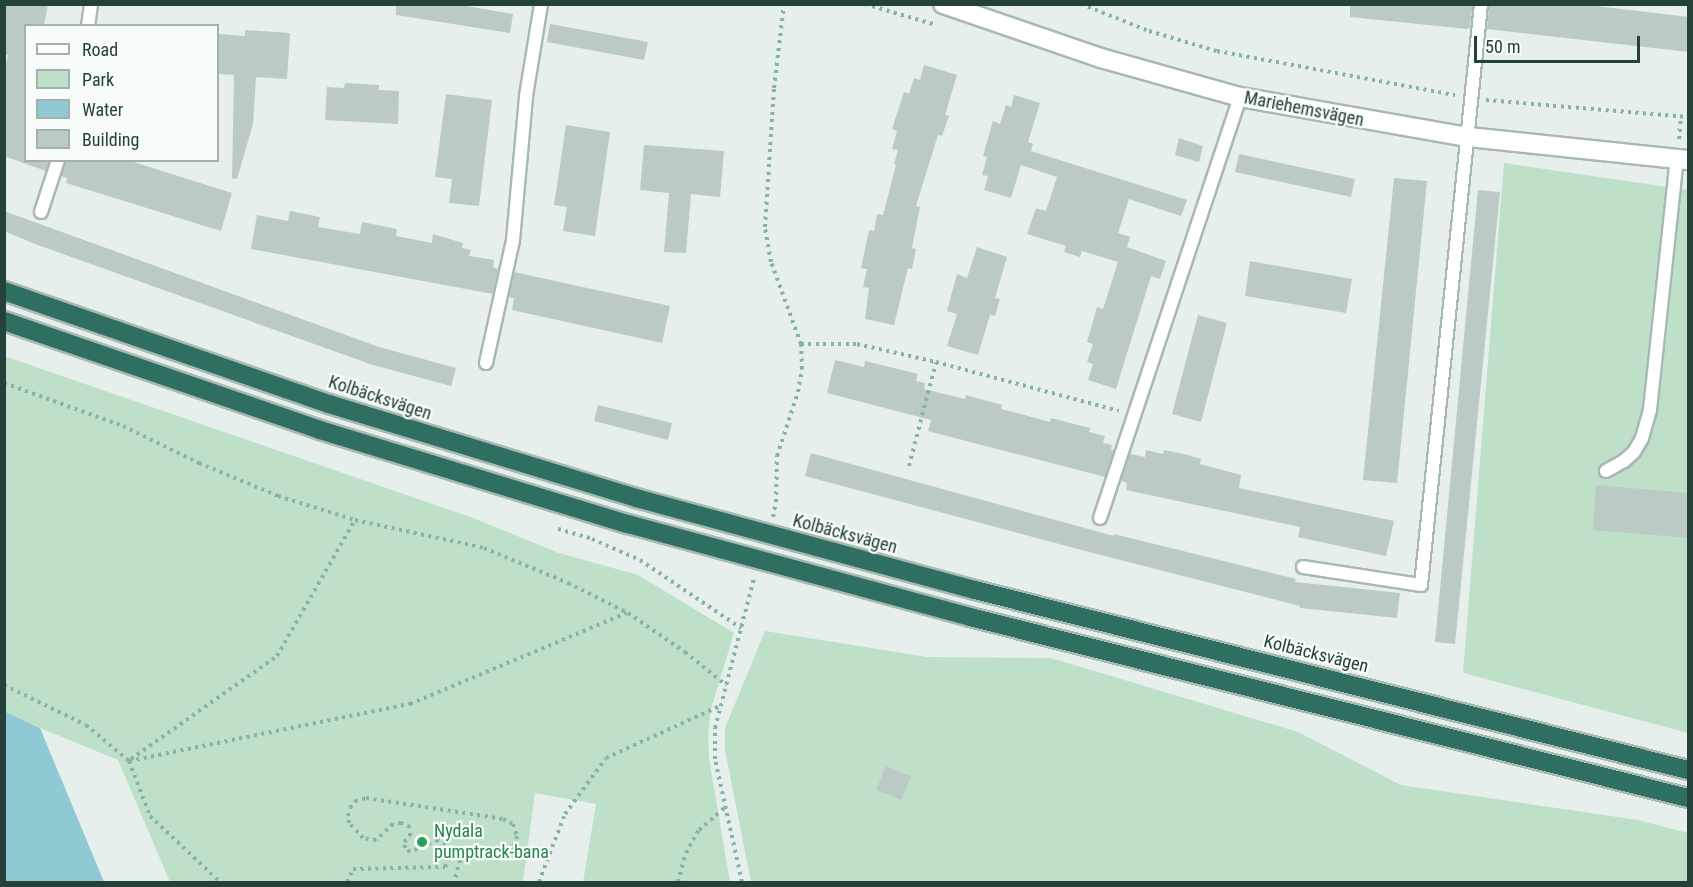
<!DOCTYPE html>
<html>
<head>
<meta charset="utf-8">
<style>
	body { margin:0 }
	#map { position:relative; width:1693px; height:887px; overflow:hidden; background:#e6efeb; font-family:"Roboto Condensed",sans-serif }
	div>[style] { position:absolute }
	.green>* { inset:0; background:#bfe0c8 }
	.water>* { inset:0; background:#8ec9d4 }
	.building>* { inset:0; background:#bbcac4 }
	.path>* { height:4px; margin-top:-2px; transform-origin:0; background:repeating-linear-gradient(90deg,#86b3a5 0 3px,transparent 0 7.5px) }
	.roads { filter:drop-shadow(2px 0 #a8b8b2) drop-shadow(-2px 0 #a8b8b2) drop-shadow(0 2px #a8b8b2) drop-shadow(0 -2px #a8b8b2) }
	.lane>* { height:12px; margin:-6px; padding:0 6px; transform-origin:6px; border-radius:6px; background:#fff }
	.street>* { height:18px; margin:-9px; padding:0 9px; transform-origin:9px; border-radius:9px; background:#fff }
	.highway>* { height:18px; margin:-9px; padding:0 9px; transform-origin:9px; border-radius:9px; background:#2f6f62 }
	.dots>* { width:16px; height:16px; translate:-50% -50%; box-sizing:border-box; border:3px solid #f7fbf9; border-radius:50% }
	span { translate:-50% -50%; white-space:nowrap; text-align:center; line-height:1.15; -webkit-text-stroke:4.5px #f7fbf9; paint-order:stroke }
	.street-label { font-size:18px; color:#24423a }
	.leisure-label { font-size:18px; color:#27864d }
	.left { translate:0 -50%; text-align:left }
	.frame { position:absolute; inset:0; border:6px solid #24423a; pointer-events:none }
	.legend { position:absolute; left:24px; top:24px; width:195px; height:138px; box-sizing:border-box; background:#f7fbf9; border:2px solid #a3b1ad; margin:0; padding:8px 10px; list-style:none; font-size:18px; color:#24423a }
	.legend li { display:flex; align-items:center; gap:12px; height:30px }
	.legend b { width:30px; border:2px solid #a3b1ad }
	.scale { position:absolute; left:1474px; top:36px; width:166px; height:27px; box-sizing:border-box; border:3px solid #24423a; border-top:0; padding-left:8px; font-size:18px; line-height:21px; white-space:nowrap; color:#24423a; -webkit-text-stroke:4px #f7fbf9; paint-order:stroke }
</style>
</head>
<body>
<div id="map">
	<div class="green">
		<div style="clip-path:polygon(1504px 163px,1688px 190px,1688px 733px,1463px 673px)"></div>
		<div style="clip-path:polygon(4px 356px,473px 518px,559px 553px,638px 575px,734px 633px,711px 709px,708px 736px,709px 758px,730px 882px,583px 882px,596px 804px,535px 793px,523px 882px,170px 882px,118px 760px,40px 728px,5px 711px)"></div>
		<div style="clip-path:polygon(765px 631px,927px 657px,1051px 658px,1298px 732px,1401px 785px,1638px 820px,1688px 833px,1688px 882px,751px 882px,725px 750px,725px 728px)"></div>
	</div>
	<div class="water">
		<div style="clip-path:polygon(4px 711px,40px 728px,104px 882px,5px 882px)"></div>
	</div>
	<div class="building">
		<div style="clip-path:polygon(4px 4px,48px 4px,44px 26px,26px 26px,26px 160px,49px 160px,46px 171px,4px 156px,4px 72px,8px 55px,4px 55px)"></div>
		<div style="clip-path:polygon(396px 4px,454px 4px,513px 14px,510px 33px,396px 15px)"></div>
		<div style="clip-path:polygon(1350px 4px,1473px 4px,1470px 27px,1467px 29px,1350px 17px)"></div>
		<div style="clip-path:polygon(1489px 4px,1579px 4px,1689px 17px,1689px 52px,1487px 29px)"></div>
		<div style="clip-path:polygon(550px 24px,648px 42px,644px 60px,547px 42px)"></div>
		<div style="clip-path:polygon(245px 30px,290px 33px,287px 79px,256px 77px,253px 124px,237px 179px,232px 178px,234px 75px,218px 74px,218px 34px,245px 36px)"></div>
		<div style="clip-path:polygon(924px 65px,957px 75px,945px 115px,949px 116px,942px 136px,938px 135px,916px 206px,920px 207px,912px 248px,916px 249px,912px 269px,908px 268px,894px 325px,865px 319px,869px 288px,863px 287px,867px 269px,861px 268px,869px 230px,874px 231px,877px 214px,883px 215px,896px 165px,894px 164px,898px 150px,892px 149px,897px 131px,892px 129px,904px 92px,909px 94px,914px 78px,920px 80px)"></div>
		<div style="clip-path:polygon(345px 83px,379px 85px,379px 90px,399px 91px,398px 124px,325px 120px,327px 87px,344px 88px)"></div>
		<div style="clip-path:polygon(446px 94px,492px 100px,479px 206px,449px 203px,452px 179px,435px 177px)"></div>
		<div style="clip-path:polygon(1014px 95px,1040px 103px,1028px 142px,1033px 144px,1031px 151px,1187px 200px,1181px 216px,1129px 199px,1118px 233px,1130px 237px,1127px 247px,1166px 261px,1160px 279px,1151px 276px,1116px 389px,1088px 380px,1093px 364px,1087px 362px,1093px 344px,1087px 342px,1097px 307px,1103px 309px,1118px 262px,1082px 251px,1080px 257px,1064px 252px,1066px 246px,1027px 234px,1036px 208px,1046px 211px,1057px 177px,1021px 165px,1011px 198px,984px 190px,988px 176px,982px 175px,987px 157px,983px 156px,993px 121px,1000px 124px,1006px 105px,1011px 107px)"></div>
		<div style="clip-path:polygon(566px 125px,610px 132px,595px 236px,563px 231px,567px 207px,554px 205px)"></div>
		<div style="clip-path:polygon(1179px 138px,1203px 146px,1199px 162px,1175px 155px)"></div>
		<div style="clip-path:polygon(644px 145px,724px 151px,720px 197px,691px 194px,686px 253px,664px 252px,669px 193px,640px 190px)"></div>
		<div style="clip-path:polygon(1239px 154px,1355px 179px,1351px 197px,1235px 172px)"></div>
		<div style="clip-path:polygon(66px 160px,127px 160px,232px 193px,221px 231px,66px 183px,67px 178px,61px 176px)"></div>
		<div style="clip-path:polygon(1394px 178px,1427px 181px,1397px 483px,1363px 480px)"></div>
		<div style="clip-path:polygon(1478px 190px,1500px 192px,1455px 644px,1435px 642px)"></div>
		<div style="clip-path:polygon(4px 211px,379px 347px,456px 368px,451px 386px,373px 365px,35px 244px,4px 231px)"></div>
		<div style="clip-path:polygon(290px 211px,320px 217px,318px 227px,360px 234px,362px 222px,397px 229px,396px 236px,432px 243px,433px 234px,463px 243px,462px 248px,471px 250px,469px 256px,494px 260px,493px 267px,498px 269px,493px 294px,251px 249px,257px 215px,288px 221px)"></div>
		<div style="clip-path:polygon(977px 247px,1007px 257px,995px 298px,1000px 299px,995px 316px,990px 315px,978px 355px,947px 346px,957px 314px,947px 311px,957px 274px,967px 278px)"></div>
		<div style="clip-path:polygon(1250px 261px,1352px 279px,1346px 313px,1245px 296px)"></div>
		<div style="clip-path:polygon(514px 272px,670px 306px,662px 343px,512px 310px,514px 298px,509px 297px)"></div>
		<div style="clip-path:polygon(1198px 315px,1227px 323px,1201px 422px,1172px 414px)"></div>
		<div style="clip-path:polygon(835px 360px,864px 367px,865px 361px,918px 374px,916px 381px,925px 383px,924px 389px,965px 399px,966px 395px,1002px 405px,1001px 409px,1017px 413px,1050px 422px,1051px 418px,1090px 428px,1089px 432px,1105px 436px,1103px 443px,1112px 445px,1111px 450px,1114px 450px,1105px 477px,928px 431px,931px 420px,827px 393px)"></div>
		<div style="clip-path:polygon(598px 405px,672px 423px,668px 440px,594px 421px)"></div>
		<div style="clip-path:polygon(1146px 450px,1163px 454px,1164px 450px,1188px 455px,1201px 459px,1200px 464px,1241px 475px,1239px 488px,1394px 521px,1386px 556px,1298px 537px,1300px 527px,1126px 490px,1127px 483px,1121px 481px,1130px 454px,1145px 457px)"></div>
		<div style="clip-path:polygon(811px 453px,1114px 536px,1114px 534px,1296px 579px,1295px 582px,1400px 593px,1397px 618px,1300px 608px,1300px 606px,1093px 553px,805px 476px)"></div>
		<div style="clip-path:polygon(1596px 485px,1689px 493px,1689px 538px,1593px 530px)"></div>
		<div style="clip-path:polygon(886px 766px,911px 776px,901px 800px,876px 790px)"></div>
	</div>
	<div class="path">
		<div style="left:865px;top:4px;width:74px;rotate:16.5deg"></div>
		<div style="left:1081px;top:4px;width:73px;rotate:21.7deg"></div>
		<div style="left:1149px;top:31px;width:71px;rotate:16.4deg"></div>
		<div style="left:1217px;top:51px;width:242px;rotate:10.5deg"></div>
		<div style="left:1486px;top:100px;width:203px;rotate:4.8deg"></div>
		<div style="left:1679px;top:139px;width:23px;rotate:-85deg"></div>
		<div style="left:801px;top:344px;width:56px"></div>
		<div style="left:857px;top:344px;width:81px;rotate:12.8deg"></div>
		<div style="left:936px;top:362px;width:189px;rotate:15deg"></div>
		<div style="left:4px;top:383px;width:127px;rotate:19.9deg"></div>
		<div style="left:123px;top:426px;width:85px;rotate:26deg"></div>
		<div style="left:199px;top:463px;width:86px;rotate:22.7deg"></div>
		<div style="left:278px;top:496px;width:81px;rotate:17.3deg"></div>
		<div style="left:355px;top:520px;width:132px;rotate:12.2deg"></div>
		<div style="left:484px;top:548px;width:91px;rotate:22.6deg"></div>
		<div style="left:568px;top:583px;width:67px;rotate:26.6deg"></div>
		<div style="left:628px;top:613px;width:69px;rotate:34.4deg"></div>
		<div style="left:685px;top:652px;width:53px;rotate:38.8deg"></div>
		<div style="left:909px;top:466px;width:107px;rotate:-75.4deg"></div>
		<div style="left:773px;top:517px;width:15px;rotate:-79deg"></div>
		<div style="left:776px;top:502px;width:46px;rotate:-88.8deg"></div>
		<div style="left:777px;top:456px;width:67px;rotate:-71.8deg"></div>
		<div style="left:798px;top:392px;width:23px;rotate:-80deg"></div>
		<div style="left:802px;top:369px;width:25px;rotate:-92deg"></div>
		<div style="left:801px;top:344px;width:87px;rotate:-110.1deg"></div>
		<div style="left:771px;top:262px;width:36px;rotate:-100deg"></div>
		<div style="left:765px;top:227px;width:139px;rotate:-86.3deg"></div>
		<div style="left:774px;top:88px;width:85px;rotate:-83.2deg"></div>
		<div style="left:558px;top:529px;width:35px;rotate:16deg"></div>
		<div style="left:592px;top:539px;width:52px;rotate:23.6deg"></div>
		<div style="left:640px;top:560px;width:122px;rotate:34deg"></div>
		<div style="left:4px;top:685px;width:91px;rotate:26deg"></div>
		<div style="left:86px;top:725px;width:56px;rotate:39.9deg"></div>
		<div style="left:129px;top:761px;width:59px;rotate:69.1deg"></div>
		<div style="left:150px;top:816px;width:96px;rotate:43.3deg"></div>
		<div style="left:131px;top:759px;width:179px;rotate:-35.2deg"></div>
		<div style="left:277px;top:656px;width:157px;rotate:-60.2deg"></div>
		<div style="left:129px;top:761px;width:287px;rotate:-11.5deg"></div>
		<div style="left:410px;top:704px;width:235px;rotate:-22.8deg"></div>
		<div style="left:347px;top:882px;width:14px;rotate:-65deg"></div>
		<div style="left:353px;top:869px;width:92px;rotate:-1.2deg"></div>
		<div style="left:445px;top:867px;width:11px;rotate:-63deg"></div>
		<div style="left:450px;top:857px;width:14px;rotate:-107deg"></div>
		<div style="left:446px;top:844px;width:9px;rotate:-153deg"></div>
		<div style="left:438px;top:840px;width:30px;rotate:157deg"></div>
		<div style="left:410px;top:852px;width:6px;rotate:-141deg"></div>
		<div style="left:405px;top:848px;width:6px;rotate:-99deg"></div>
		<div style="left:404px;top:842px;width:8px;rotate:-45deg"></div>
		<div style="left:410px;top:836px;width:9px;rotate:-90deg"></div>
		<div style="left:410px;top:827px;width:10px;rotate:-156deg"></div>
		<div style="left:401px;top:823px;width:8px;rotate:173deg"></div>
		<div style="left:393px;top:824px;width:23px;rotate:137deg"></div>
		<div style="left:376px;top:840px;width:13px;rotate:-171deg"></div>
		<div style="left:363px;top:838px;width:21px;rotate:-133deg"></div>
		<div style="left:349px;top:823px;width:7px;rotate:-98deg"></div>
		<div style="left:348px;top:816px;width:8px;rotate:-76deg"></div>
		<div style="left:350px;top:808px;width:9px;rotate:-54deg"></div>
		<div style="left:355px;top:801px;width:11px;rotate:-15deg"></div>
		<div style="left:366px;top:798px;width:139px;rotate:8.7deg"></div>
		<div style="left:503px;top:819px;width:11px;rotate:27deg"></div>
		<div style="left:513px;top:824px;width:13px;rotate:72deg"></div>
		<div style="left:517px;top:836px;width:12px;rotate:110deg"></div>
		<div style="left:513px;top:847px;width:9px;rotate:162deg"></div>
		<div style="left:504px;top:850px;width:31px;rotate:-178deg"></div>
		<div style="left:473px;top:849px;width:17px;rotate:140deg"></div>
		<div style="left:460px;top:860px;width:23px;rotate:105deg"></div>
		<div style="left:539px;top:882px;width:73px;rotate:-69.1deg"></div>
		<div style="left:565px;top:814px;width:69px;rotate:-53.8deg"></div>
		<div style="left:606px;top:758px;width:125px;rotate:-24.5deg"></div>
		<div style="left:678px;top:882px;width:30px;rotate:-75deg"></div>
		<div style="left:686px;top:853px;width:26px;rotate:-61deg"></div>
		<div style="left:699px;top:830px;width:35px;rotate:-41deg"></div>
		<div style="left:742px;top:882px;width:126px;rotate:-102.4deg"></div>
		<div style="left:715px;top:759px;width:31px;rotate:-90deg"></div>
		<div style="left:715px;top:728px;width:155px;rotate:-75.4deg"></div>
	</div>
	<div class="roads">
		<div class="lane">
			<div style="left:88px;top:26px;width:22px;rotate:-82deg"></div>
			<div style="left:41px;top:212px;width:55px;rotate:-71.9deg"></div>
			<div style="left:486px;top:363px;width:126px;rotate:-77.6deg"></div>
			<div style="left:513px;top:240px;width:145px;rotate:-84.8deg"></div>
			<div style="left:526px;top:96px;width:93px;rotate:-80.7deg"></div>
			<div style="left:1606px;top:471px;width:21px;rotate:-29deg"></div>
			<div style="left:1624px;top:461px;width:13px;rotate:-42deg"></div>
			<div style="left:1634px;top:452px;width:16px;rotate:-60deg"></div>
			<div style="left:1642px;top:438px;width:29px;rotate:-74deg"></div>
			<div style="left:1650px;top:410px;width:252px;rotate:-83.9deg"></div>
			<div style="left:1100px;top:518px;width:444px;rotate:-71.6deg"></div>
			<div style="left:1303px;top:567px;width:119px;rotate:8.7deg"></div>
			<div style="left:1421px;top:585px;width:584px;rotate:-84.1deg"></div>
		</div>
		<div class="street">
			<div style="left:943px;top:4px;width:167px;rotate:18.9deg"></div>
			<div style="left:1101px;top:58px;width:144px;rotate:15.7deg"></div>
			<div style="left:1240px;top:97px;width:231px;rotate:10deg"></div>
			<div style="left:1468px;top:137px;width:221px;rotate:6deg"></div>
		</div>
		<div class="highway">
			<div style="left:4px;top:291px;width:344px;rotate:19.2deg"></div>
			<div style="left:329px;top:404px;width:321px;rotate:17deg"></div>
			<div style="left:636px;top:498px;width:351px;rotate:15.2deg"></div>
			<div style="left:975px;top:590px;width:735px;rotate:14.17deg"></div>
			<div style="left:4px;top:321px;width:334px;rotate:19deg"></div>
			<div style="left:320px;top:430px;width:322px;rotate:17deg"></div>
			<div style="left:628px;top:524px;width:354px;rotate:15.2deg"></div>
			<div style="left:970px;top:617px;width:740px;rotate:14.15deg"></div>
		</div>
	</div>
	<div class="dots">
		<div style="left:422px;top:842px;background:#2e9e5b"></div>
	</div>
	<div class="street-label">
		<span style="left:1304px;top:109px;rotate:11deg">Mariehemsvägen</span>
		<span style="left:380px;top:398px;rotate:18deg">Kolbäcksvägen</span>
		<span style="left:845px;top:534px;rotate:15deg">Kolbäcksvägen</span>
		<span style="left:1316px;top:654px;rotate:14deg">Kolbäcksvägen</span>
	</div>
	<div class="leisure-label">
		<span class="left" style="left:434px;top:842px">Nydala<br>pumptrack-bana</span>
	</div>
	<div class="frame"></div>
	<ul class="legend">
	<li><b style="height:8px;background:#fff"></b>Road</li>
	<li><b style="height:16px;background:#bfe0c8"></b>Park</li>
	<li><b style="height:16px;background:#8ec9d4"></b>Water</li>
	<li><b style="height:16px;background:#bbcac4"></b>Building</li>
	</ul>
	<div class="scale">50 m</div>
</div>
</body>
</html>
